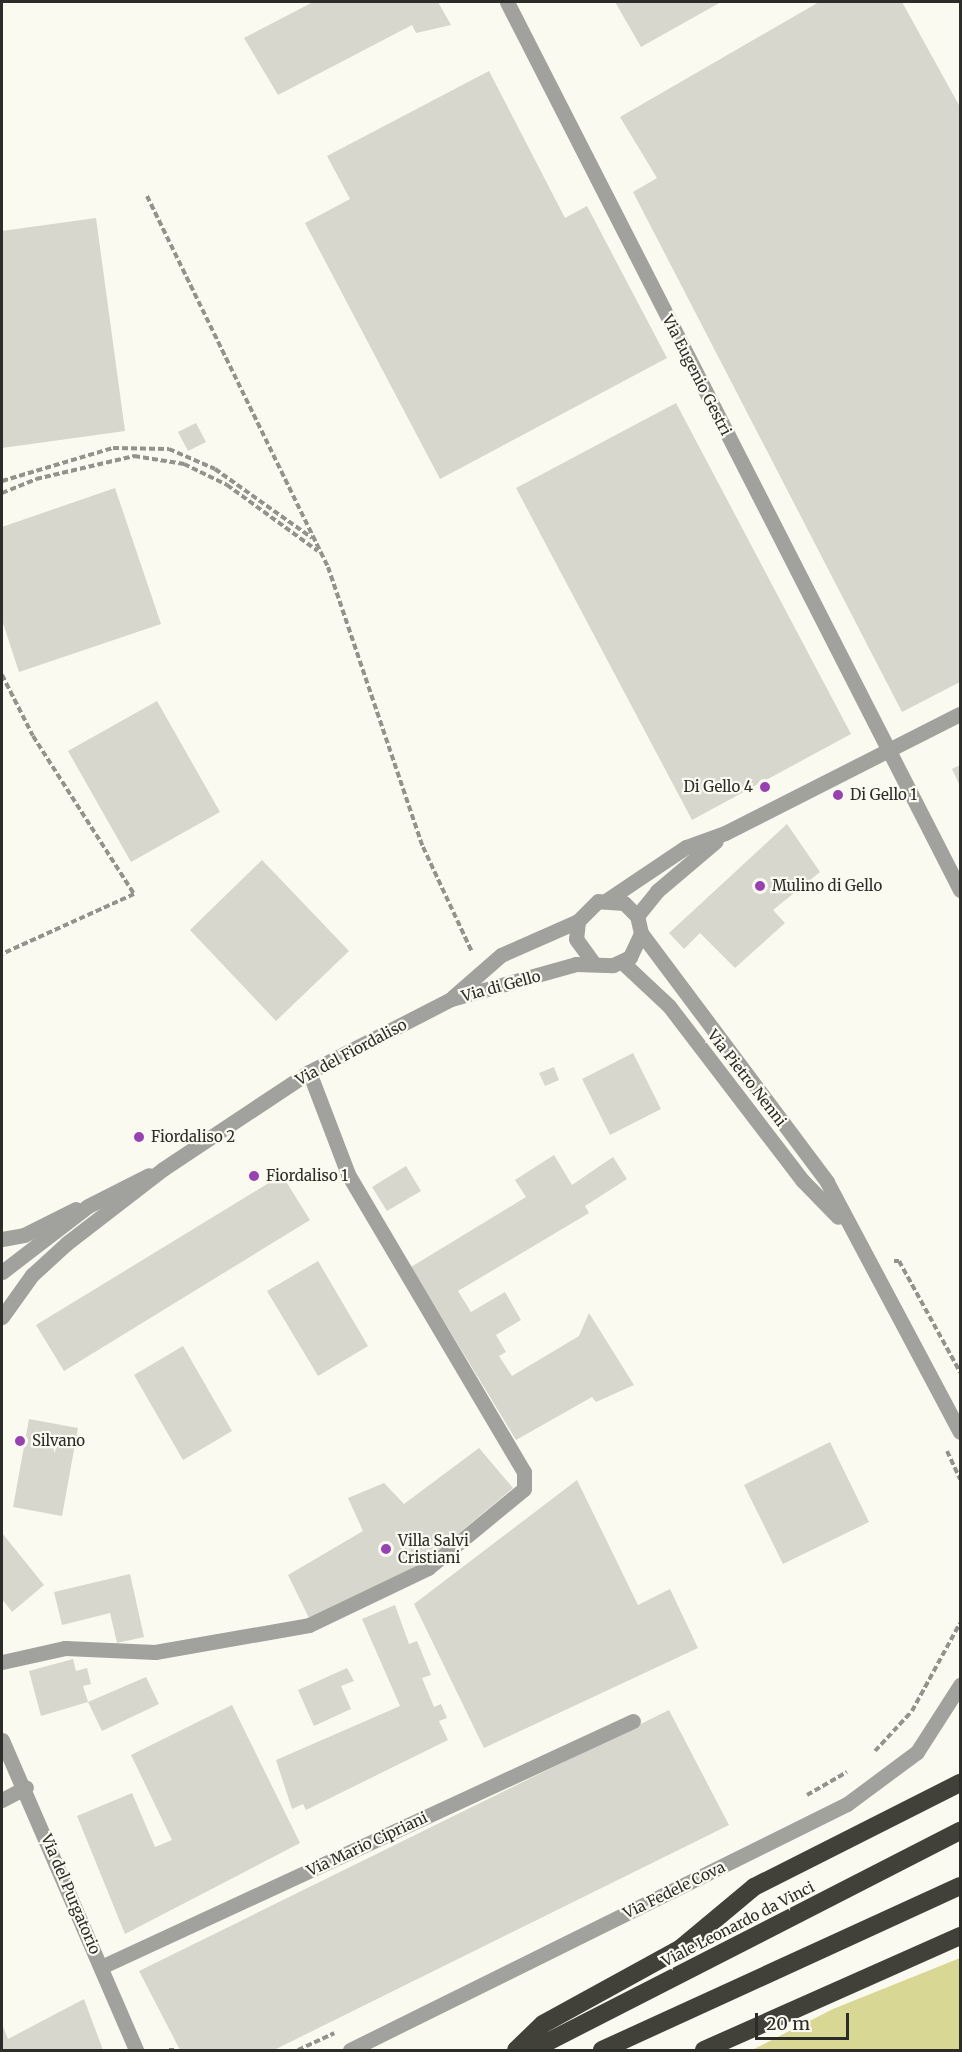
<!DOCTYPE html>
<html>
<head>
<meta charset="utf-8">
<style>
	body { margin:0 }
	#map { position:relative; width:962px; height:2052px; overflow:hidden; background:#fafaf1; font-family:Merriweather,serif }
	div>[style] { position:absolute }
	.green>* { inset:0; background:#d8d794 }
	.building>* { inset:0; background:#d7d7ce }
	.path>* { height:4px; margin-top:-2px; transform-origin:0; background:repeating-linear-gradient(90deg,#93938c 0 6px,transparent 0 9px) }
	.minor>* { height:15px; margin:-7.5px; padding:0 7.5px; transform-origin:7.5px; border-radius:7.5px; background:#a1a19d }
	.highway>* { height:18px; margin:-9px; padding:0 9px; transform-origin:9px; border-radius:9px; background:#41413a }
	.dots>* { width:16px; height:16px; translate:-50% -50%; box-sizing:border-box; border:3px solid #fafaf1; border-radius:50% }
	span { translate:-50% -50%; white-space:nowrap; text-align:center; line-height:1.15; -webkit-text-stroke:4.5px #fafaf1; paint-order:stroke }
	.street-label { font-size:15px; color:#2c2c28 }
	.poi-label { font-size:15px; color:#2c2c28 }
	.right { translate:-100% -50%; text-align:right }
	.left { translate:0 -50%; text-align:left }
	.frame { position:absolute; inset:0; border:3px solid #2c2c28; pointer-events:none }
	.scale { position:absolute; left:755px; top:2013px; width:94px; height:27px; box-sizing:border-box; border:3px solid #2c2c28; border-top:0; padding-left:8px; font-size:18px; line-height:21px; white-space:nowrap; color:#2c2c28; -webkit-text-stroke:4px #fafaf1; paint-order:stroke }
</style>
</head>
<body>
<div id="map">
	<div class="green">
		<div style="clip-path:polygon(960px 1958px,960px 2050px,752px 2050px,833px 2009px)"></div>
	</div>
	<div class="building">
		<div style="clip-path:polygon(313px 2px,438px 2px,451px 25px,416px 33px,412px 25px,278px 95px,244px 38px)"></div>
		<div style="clip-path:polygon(615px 2px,721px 2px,641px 47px)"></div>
		<div style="clip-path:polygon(819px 2px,902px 2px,960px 107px,960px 682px,902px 712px,633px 192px,657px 178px,620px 117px)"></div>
		<div style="clip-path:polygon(489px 71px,565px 218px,587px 206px,667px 358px,440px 479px,305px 223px,350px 199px,327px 156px)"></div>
		<div style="clip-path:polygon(96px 218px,125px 431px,2px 448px,2px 231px)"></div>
		<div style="clip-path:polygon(676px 403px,851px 734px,692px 820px,516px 488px)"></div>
		<div style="clip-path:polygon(196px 423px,206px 442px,188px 451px,178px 432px)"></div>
		<div style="clip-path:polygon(115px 488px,161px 624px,19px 672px,2px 620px,2px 527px)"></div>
		<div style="clip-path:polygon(157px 701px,220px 812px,131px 862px,68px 751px)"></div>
		<div style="clip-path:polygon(960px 765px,960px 786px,952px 769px)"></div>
		<div style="clip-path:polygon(787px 824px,820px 872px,773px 910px,785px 923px,735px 968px,700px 933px,684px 949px,669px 933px)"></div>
		<div style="clip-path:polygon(262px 860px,349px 951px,276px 1021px,190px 930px)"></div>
		<div style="clip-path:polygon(633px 1053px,661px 1109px,610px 1135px,582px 1079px)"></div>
		<div style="clip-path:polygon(554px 1067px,559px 1080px,545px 1086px,539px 1073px)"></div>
		<div style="clip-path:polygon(554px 1155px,572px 1185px,613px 1157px,627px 1179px,585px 1206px,589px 1213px,458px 1291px,471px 1312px,505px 1292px,521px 1320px,496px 1335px,506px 1352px,499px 1356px,512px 1376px,579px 1336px,589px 1313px,634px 1385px,596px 1402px,592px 1397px,516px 1440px,411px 1267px,526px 1197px,515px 1180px)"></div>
		<div style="clip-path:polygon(406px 1166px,421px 1191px,387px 1211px,372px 1187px)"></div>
		<div style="clip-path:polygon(282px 1175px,310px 1220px,64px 1371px,36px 1325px)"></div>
		<div style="clip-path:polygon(318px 1261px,368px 1346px,318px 1376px,267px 1291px)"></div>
		<div style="clip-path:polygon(183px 1346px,232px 1431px,183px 1460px,134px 1375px)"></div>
		<div style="clip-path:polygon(29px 1419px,78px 1428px,62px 1516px,13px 1507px)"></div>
		<div style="clip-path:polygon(830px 1442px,869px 1522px,783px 1564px,744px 1485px)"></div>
		<div style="clip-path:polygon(479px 1448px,513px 1488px,419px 1567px,309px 1618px,288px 1575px,363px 1531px,348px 1498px,384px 1483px,404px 1504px)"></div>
		<div style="clip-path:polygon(577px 1480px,638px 1605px,670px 1589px,698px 1648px,484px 1748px,414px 1604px)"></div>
		<div style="clip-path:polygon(2px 1533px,44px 1585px,12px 1612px,2px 1599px)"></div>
		<div style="clip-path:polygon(130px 1574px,144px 1637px,117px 1643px,110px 1613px,62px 1625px,54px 1592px)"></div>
		<div style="clip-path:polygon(395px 1605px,409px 1644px,417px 1641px,431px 1675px,422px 1678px,434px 1707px,441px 1704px,447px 1718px,439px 1721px,448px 1740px,306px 1810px,303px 1804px,292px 1809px,276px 1760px,400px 1706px,362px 1619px)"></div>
		<div style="clip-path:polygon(73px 1659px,76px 1671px,87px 1668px,91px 1684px,83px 1686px,88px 1702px,41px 1716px,29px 1671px)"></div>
		<div style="clip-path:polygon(347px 1668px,354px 1681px,341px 1686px,351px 1709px,314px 1726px,298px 1690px)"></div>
		<div style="clip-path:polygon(146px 1677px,159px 1704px,102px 1731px,88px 1702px)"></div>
		<div style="clip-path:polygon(232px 1705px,300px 1843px,125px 1934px,77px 1816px,132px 1793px,155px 1847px,172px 1840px,131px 1755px)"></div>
		<div style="clip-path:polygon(669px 1710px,729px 1825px,274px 2050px,180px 2050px,139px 1971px)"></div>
		<div style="clip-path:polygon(84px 1999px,103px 2050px,2px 2050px,2px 2024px,8px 2039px)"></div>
	</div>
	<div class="path">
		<div style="left:147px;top:196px;width:413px;rotate:64deg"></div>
		<div style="left:328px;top:567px;width:296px;rotate:71.3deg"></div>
		<div style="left:423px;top:847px;width:116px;rotate:65deg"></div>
		<div style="left:2px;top:481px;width:116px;rotate:-16.6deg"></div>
		<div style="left:113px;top:448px;width:56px;rotate:1deg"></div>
		<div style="left:169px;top:449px;width:50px;rotate:23.5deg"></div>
		<div style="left:215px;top:469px;width:119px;rotate:35.4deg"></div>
		<div style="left:2px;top:493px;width:37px;rotate:-22deg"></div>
		<div style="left:36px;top:479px;width:101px;rotate:-13.2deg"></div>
		<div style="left:134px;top:456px;width:51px;rotate:9.1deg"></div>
		<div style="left:184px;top:464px;width:48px;rotate:26deg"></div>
		<div style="left:227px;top:485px;width:112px;rotate:36deg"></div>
		<div style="left:2px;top:675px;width:68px;rotate:63.1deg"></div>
		<div style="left:33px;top:736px;width:188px;rotate:57.4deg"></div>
		<div style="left:134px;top:894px;width:145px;rotate:155.6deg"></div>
		<div style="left:894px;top:1261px;width:5px"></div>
		<div style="left:899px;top:1261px;width:127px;rotate:61.2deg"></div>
		<div style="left:947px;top:1451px;width:31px;rotate:65deg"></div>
		<div style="left:875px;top:1751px;width:54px;rotate:-47.2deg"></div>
		<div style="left:912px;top:1711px;width:100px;rotate:-61.4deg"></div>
		<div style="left:807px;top:1795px;width:46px;rotate:-29.9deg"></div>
		<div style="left:169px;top:2050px;width:5px"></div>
		<div style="left:298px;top:2050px;width:40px;rotate:-25deg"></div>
	</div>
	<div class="minor">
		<div style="left:507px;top:2px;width:997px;rotate:62.97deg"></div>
		<div style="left:607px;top:900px;width:95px;rotate:-33.9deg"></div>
		<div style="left:686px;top:847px;width:41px;rotate:-19.7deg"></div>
		<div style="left:725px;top:833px;width:263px;rotate:-26.9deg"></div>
		<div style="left:637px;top:916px;width:32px;rotate:-51deg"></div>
		<div style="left:657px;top:891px;width:77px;rotate:-40.3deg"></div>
		<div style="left:641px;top:933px;width:311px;rotate:53.2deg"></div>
		<div style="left:827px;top:1182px;width:283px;rotate:62deg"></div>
		<div style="left:622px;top:962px;width:64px;rotate:43.1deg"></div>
		<div style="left:669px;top:1006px;width:220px;rotate:52.6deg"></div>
		<div style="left:803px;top:1181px;width:50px;rotate:45.8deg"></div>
		<div style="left:453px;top:997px;width:64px;rotate:-41.2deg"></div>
		<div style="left:501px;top:955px;width:84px;rotate:-23.8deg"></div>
		<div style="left:2px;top:1239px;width:22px;rotate:-10deg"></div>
		<div style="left:24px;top:1235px;width:58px;rotate:-26.6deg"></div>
		<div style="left:2px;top:1272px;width:108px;rotate:-37.5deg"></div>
		<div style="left:88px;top:1206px;width:68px;rotate:-26.9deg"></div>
		<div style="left:2px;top:1317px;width:52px;rotate:-54.5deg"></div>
		<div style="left:32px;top:1275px;width:47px;rotate:-42.4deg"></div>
		<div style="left:67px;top:1243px;width:121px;rotate:-37.6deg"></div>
		<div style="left:163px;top:1169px;width:175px;rotate:-33.6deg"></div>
		<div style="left:309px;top:1072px;width:160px;rotate:-27.2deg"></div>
		<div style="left:451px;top:999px;width:130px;rotate:-15.6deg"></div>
		<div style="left:576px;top:964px;width:37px;rotate:2deg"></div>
		<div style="left:613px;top:965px;width:19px;rotate:-25deg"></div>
		<div style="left:630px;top:957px;width:26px;rotate:-65deg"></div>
		<div style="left:641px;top:933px;width:17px;rotate:-103deg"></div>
		<div style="left:637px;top:916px;width:18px;rotate:-135deg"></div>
		<div style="left:624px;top:903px;width:26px;rotate:-176deg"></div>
		<div style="left:598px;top:901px;width:28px;rotate:135deg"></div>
		<div style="left:578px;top:921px;width:18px;rotate:96deg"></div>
		<div style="left:576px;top:939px;width:29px;rotate:54deg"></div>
		<div style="left:2px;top:1662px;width:65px;rotate:-12.5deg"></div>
		<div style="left:65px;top:1648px;width:90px;rotate:2.5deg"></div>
		<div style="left:155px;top:1652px;width:156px;rotate:-9.9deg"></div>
		<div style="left:309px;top:1625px;width:132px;rotate:-25.6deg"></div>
		<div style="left:428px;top:1568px;width:124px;rotate:-39.5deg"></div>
		<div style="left:524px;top:1489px;width:17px;rotate:-90deg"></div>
		<div style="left:524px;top:1472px;width:346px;rotate:-120.6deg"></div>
		<div style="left:348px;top:1174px;width:109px;rotate:-110.9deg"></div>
		<div style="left:2px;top:1740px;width:338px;rotate:66.6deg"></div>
		<div style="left:2px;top:1800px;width:27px;rotate:-28deg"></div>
		<div style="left:101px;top:1967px;width:586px;rotate:-24.82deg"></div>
		<div style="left:350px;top:2050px;width:555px;rotate:-26.33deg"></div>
		<div style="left:847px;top:1804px;width:87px;rotate:-36.6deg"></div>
		<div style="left:917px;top:1752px;width:80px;rotate:-57.3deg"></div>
	</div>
	<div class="highway">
		<div style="left:516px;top:2050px;width:37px;rotate:-44deg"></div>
		<div style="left:543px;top:2024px;width:158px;rotate:-28.8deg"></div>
		<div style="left:681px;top:1948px;width:95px;rotate:-39.9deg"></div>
		<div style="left:754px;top:1887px;width:231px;rotate:-26.8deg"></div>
		<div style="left:532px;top:2050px;width:481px;rotate:-27.1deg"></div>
		<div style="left:602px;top:2050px;width:394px;rotate:-24.6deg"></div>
		<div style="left:704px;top:2050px;width:280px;rotate:-24deg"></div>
	</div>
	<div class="dots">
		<div style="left:765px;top:787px;background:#9742b0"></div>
		<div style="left:838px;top:795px;background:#9742b0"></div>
		<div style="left:760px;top:886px;background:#9742b0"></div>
		<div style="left:139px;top:1137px;background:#9742b0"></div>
		<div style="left:254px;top:1176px;background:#9742b0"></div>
		<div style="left:20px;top:1441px;background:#9742b0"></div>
		<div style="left:386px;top:1549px;background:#9742b0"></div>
	</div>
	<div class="street-label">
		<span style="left:697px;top:375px;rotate:63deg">Via Eugenio Gestri</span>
		<span style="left:501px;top:986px;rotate:-15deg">Via di Gello</span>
		<span style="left:351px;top:1052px;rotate:-28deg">Via del Fiordaliso</span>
		<span style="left:747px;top:1078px;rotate:52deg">Via Pietro Nenni</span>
		<span style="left:367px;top:1844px;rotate:-25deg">Via Mario Cipriani</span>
		<span style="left:674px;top:1890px;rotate:-26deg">Via Fedele Cova</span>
		<span style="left:71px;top:1894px;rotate:67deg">Via del Purgatorio</span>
		<span style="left:738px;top:1924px;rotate:-27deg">Viale Leonardo da Vinci</span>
	</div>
	<div class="poi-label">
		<span class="right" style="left:753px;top:787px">Di Gello 4</span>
		<span class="left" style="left:850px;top:795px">Di Gello 1</span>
		<span class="left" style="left:772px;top:886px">Mulino di Gello</span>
		<span class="left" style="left:151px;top:1137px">Fiordaliso 2</span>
		<span class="left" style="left:266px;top:1176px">Fiordaliso 1</span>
		<span class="left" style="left:32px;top:1441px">Silvano</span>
		<span class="left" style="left:398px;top:1549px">Villa Salvi<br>Cristiani</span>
	</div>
	<div class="frame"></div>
	<div class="scale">20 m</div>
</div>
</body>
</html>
